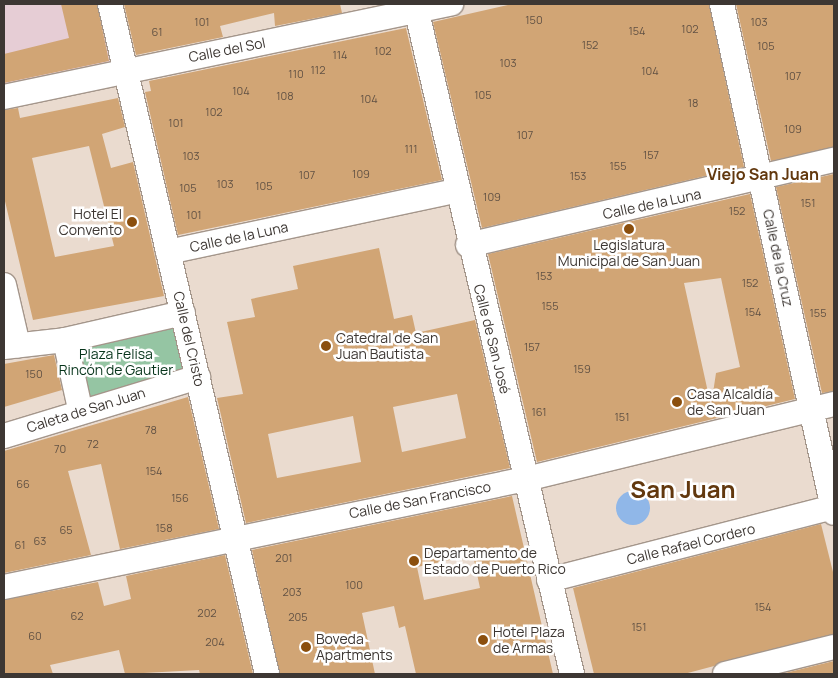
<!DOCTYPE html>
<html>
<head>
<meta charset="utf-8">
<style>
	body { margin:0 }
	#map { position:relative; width:838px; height:678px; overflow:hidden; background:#eadbcf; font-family:Manrope,sans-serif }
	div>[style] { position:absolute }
	.education>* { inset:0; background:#e6cdd5 }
	.green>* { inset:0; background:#95c5a3 }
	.water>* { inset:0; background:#90b7e8 }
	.round { border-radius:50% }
	.building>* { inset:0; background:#d1a575 }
	.roads { filter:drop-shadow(1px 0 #a4968b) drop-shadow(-1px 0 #a4968b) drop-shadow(0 1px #a4968b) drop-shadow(0 -1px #a4968b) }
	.street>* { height:24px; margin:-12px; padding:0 12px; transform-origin:12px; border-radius:12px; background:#fff }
	.dots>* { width:14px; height:14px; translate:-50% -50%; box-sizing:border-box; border:2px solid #fff; border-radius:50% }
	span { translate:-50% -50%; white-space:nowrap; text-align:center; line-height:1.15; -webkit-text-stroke:5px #fff; paint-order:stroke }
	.number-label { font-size:11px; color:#625244 }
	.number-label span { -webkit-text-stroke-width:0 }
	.street-label { font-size:14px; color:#3d3733 }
	.poi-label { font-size:14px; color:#3d3733 }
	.right { translate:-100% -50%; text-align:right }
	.left { translate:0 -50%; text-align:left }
	.park-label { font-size:14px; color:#06341a }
	.quarter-label { font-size:16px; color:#62380e; font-weight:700 }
	.town-label { font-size:24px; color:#62380e; font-weight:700 }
	.frame { position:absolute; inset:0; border:5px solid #3d3733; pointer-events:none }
</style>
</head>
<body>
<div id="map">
	<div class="education">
		<div style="clip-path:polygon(4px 4px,97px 4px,112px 67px,4px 88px)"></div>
	</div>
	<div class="green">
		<div style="clip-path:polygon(173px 324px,184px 369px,84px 400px,72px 344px)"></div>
	</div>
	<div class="water">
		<div class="round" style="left:616px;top:491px;width:34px;height:34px"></div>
	</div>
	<div class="building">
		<div style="clip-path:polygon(61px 4px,97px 4px,109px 61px,4px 83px,4px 54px,69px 38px)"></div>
		<div style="clip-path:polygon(124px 4px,340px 4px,342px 13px,275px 26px,274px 13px,220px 26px,223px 37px,136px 55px)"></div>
		<div style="clip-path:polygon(512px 4px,709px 4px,744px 167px,482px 228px,433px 22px)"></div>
		<div style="clip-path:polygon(736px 4px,834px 4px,834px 147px,771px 161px)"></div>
		<div style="clip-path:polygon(406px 28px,442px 180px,178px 235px,145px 92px,151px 91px,149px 81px)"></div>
		<div style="clip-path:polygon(evenodd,118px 98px,125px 127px,102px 134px,111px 168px,133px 162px,164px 296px,33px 320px,4px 197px,4px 110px,18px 108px,20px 118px,118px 98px,89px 146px,114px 246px,55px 257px,32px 158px,89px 146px)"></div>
		<div style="clip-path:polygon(834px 174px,834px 391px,822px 393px,776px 187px)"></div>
		<div style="clip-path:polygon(evenodd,750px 194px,795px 399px,537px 462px,488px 254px,750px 194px,721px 278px,740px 367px,716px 373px,711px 406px,684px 283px,721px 278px)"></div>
		<div style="clip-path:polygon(evenodd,379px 248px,394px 319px,412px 315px,416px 333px,475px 320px,510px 468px,246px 523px,217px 398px,243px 394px,227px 322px,255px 317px,251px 299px,298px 289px,293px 266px,379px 248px,457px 394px,466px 438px,402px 452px,393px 407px,457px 394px,379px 248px,353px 416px,361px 462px,277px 478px,268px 434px,353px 416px)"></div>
		<div style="clip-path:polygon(54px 355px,62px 390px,4px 407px,4px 364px)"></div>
		<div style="clip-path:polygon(188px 397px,219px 529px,120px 549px,101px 464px,68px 471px,91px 555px,4px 573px,4px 451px)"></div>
		<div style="clip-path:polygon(evenodd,512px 496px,553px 674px,416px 674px,405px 626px,399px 628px,394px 606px,362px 613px,375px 674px,280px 674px,252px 550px,512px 496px,473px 555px,480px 588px,424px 600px,417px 567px,473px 555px)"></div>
		<div style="clip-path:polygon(821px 524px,834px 576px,834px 634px,684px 674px,594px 674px,573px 588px)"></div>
		<div style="clip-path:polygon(225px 555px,253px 674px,200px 674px,199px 670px,125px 674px,119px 650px,50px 665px,53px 674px,4px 674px,4px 600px,98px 582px,104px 606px,131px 599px,126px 576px)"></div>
		<div style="clip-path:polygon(834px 661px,834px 674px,781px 674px)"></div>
	</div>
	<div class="roads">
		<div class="street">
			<div style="left:110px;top:4px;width:688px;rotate:76.81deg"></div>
			<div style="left:415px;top:4px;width:688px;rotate:76.81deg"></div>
			<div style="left:722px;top:4px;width:521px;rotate:77.59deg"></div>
			<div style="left:4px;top:97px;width:457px;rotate:-11.8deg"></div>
			<div style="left:468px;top:245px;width:376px;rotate:-13.1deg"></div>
			<div style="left:168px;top:252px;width:294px;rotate:-12deg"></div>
			<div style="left:4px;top:285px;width:62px;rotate:76.9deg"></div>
			<div style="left:65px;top:340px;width:71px;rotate:77.7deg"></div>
			<div style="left:4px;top:347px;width:61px;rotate:-6.5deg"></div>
			<div style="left:65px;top:340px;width:121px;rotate:-12.9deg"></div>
			<div style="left:4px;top:436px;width:203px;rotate:-16.9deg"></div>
			<div style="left:549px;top:580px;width:293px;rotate:-14.4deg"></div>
			<div style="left:4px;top:587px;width:533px;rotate:-11.69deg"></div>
			<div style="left:526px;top:479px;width:317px;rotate:-13.7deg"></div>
			<div style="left:725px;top:674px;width:112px;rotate:-13.9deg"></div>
		</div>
	</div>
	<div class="dots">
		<div style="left:132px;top:222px;background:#8b4f0e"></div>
		<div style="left:629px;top:229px;background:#8b4f0e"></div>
		<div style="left:326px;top:346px;background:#8b4f0e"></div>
		<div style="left:677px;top:402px;background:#8b4f0e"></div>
		<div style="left:414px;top:561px;background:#8b4f0e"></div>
		<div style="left:483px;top:640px;background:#8b4f0e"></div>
		<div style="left:306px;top:647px;background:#8b4f0e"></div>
	</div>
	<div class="number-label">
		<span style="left:534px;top:20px">150</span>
		<span style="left:202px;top:22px">101</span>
		<span style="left:759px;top:22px">103</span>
		<span style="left:690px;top:29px">102</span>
		<span style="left:637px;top:31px">154</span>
		<span style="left:157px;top:32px">61</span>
		<span style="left:590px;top:45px">152</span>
		<span style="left:766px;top:46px">105</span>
		<span style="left:383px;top:51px">102</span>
		<span style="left:340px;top:55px">114</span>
		<span style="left:508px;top:63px">103</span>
		<span style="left:318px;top:70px">112</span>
		<span style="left:650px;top:71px">104</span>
		<span style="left:296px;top:74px">110</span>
		<span style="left:793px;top:76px">107</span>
		<span style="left:241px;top:91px">104</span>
		<span style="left:483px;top:95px">105</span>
		<span style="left:285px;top:96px">108</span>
		<span style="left:369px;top:99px">104</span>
		<span style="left:693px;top:103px">18</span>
		<span style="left:214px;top:112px">102</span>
		<span style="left:176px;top:123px">101</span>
		<span style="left:793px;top:129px">109</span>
		<span style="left:525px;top:135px">107</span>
		<span style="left:411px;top:149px">111</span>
		<span style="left:651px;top:155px">157</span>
		<span style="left:191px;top:156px">103</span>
		<span style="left:618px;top:166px">155</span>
		<span style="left:361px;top:174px">109</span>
		<span style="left:307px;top:175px">107</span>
		<span style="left:578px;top:176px">153</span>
		<span style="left:225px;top:184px">103</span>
		<span style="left:264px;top:186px">105</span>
		<span style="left:188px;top:188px">105</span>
		<span style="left:492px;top:197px">109</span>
		<span style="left:808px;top:203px">151</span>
		<span style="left:737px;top:211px">152</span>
		<span style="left:194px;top:215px">101</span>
		<span style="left:544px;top:276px">153</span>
		<span style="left:750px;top:283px">152</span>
		<span style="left:550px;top:306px">155</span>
		<span style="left:753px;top:312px">154</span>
		<span style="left:818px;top:313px">155</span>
		<span style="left:532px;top:347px">157</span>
		<span style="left:582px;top:369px">159</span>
		<span style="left:34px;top:374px">150</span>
		<span style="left:539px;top:412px">161</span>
		<span style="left:622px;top:417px">151</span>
		<span style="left:151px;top:430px">78</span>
		<span style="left:93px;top:444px">72</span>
		<span style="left:60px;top:449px">70</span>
		<span style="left:154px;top:471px">154</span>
		<span style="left:23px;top:484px">66</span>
		<span style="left:180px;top:498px">156</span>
		<span style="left:164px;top:528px">158</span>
		<span style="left:66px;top:530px">65</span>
		<span style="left:40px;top:541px">63</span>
		<span style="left:20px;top:545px">61</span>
		<span style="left:284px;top:558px">201</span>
		<span style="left:354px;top:585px">100</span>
		<span style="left:292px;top:592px">203</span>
		<span style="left:763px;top:607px">154</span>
		<span style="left:207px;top:613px">202</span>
		<span style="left:77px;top:616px">62</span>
		<span style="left:298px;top:617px">205</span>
		<span style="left:639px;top:627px">151</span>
		<span style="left:35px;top:636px">60</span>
		<span style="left:215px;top:642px">204</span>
	</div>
	<div class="street-label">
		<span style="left:227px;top:50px;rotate:-11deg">Calle del Sol</span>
		<span style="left:652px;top:204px;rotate:-12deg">Calle de la Luna</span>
		<span style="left:239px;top:237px;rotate:-12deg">Calle de la Luna</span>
		<span style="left:778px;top:258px;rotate:78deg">Calle de la Cruz</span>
		<span style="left:189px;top:339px;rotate:77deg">Calle del Cristo</span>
		<span style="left:492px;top:339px;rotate:76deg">Calle de San José</span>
		<span style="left:86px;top:410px;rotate:-17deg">Caleta de San Juan</span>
		<span style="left:420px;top:500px;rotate:-11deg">Calle de San Francisco</span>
		<span style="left:691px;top:544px;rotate:-14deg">Calle Rafael Cordero</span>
	</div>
	<div class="poi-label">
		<span class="right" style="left:122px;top:222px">Hotel El<br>Convento</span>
		<span style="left:629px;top:253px">Legislatura<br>Municipal de San Juan</span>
		<span class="left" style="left:336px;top:346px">Catedral de San<br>Juan Bautista</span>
		<span class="left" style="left:687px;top:402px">Casa Alcaldía<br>de San Juan</span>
		<span class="left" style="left:424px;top:561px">Departamento de<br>Estado de Puerto Rico</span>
		<span class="left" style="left:493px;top:640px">Hotel Plaza<br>de Armas</span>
		<span class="left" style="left:316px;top:647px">Boveda<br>Apartments</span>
	</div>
	<div class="park-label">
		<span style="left:116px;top:362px">Plaza Felisa<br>Rincón de Gautier</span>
	</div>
	<div class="quarter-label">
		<span style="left:763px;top:174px">Viejo San Juan</span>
	</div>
	<div class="town-label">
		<span style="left:683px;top:489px">San Juan</span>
	</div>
	<div class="frame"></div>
</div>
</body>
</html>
